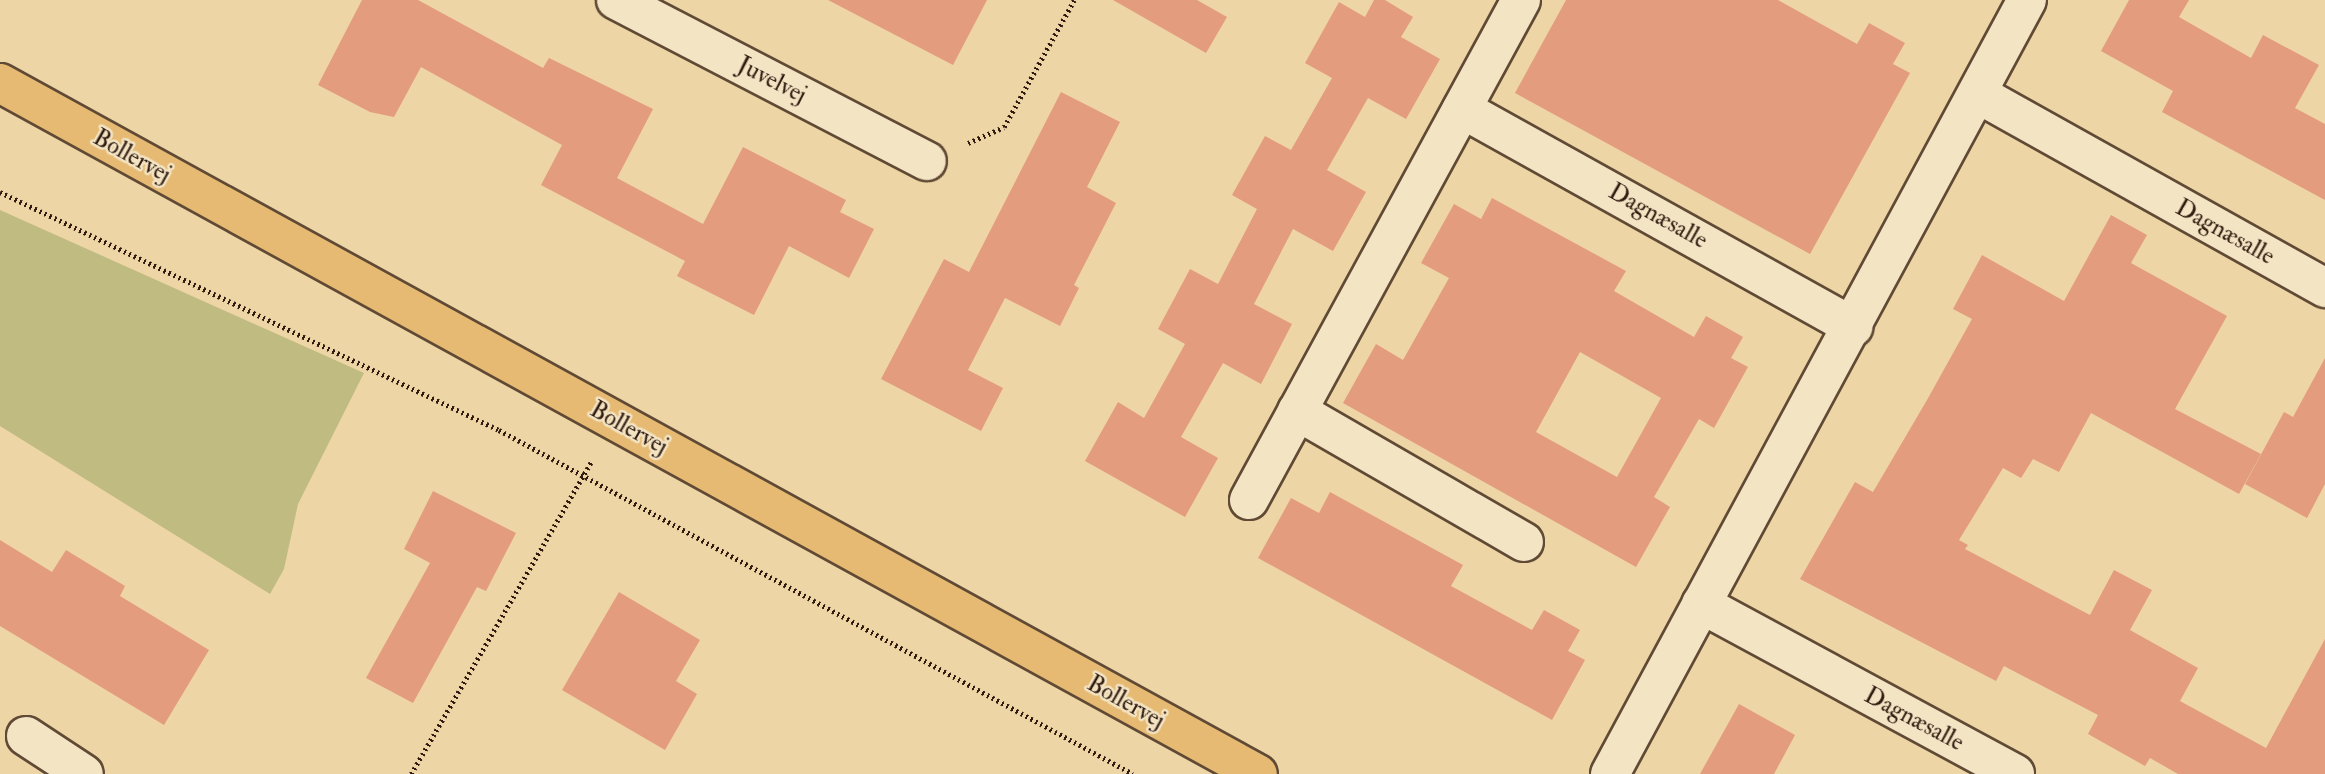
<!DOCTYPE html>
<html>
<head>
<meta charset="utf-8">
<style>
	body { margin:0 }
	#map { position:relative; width:2325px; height:774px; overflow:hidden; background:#edd5a5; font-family:"IM FELL Double Pica",serif }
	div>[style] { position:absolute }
	.green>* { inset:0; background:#c0bb81 }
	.building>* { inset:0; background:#e49c7e }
	.path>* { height:4.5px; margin-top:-2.25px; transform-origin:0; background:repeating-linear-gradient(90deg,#311b10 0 2px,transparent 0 5.5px) }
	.roads { filter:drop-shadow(2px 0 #604a35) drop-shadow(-2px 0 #604a35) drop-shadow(0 2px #604a35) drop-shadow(0 -2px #604a35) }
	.minor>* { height:38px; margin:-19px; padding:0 19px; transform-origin:19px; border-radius:19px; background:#f3e4c4 }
	.major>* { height:38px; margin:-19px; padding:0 19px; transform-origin:19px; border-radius:19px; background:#e6ba72 }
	span { translate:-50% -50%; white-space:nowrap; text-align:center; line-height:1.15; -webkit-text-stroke:5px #f3e4c4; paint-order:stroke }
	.street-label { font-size:24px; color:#311b10 }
</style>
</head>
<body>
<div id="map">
	<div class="green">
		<div style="clip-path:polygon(0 210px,364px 373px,298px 504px,284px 569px,270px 594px,0 426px)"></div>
	</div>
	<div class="building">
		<div style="clip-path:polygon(362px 0,418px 0,543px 68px,549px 58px,653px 109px,617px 178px,703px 224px,743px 147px,846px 200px,840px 212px,874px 229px,849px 278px,789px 246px,754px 315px,677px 276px,685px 261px,541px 185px,562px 145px,421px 67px,394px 117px,370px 112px,318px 85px)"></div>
		<div style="clip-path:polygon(828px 0,987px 0,953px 65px)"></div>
		<div style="clip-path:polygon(1113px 0,1197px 0,1227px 17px,1206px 53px)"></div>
		<div style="clip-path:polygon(1374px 0,1385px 0,1413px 17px,1401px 37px,1440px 59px,1406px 119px,1368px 98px,1327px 170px,1366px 192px,1333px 251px,1293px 229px,1254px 304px,1292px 324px,1261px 384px,1223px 363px,1181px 437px,1218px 458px,1185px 517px,1085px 461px,1118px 402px,1144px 418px,1185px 344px,1158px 329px,1190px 269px,1218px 284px,1257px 209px,1232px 195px,1265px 136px,1291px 150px,1332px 78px,1305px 63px,1339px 2px,1365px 17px)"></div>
		<div style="clip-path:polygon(1566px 0,1778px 0,1857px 44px,1869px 23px,1905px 43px,1893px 64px,1910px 73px,1810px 254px,1515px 93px)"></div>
		<div style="clip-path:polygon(2129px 0,2189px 0,2179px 17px,2251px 58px,2263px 35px,2319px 65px,2295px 108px,2325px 124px,2325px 200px,2162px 112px,2173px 91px,2101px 51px)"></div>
		<div style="clip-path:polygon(1061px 92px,1120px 122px,1087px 187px,1116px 203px,1074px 285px,1079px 288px,1060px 326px,1005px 298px,968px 370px,1003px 388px,981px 431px,881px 379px,944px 259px,969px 272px)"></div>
		<div style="clip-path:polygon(evenodd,1492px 198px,1626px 271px,1614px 291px,1694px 337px,1706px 316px,1743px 337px,1731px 358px,1748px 367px,1714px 428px,1699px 419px,1654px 497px,1670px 507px,1636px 567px,1343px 403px,1376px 344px,1403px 360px,1449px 278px,1421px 263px,1454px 204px,1481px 219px,1492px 198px,1580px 352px,1661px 398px,1617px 477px,1536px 432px,1580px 352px)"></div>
		<div style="clip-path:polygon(2111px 215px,2147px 235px,2131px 263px,2227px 316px,2175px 409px,2261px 454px,2239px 494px,2091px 413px,2059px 472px,2033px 459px,2021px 478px,2003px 468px,1959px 540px,1968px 545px,1965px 549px,2090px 615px,2114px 570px,2152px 590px,2130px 630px,2198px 668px,2180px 701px,2266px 748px,2325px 639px,2325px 774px,2178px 774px,2150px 758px,2145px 766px,2088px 734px,2098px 715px,2004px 666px,1996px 681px,1800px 579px,1855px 482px,1873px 492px,1927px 400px,1972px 319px,1953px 309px,1982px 255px,2064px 301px)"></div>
		<div style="clip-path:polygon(2325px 358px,2325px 484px,2307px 518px,2245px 484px,2284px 412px,2293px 417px)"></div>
		<div style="clip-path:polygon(433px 491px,516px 533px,486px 591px,477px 587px,413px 703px,366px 678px,430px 563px,404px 549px)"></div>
		<div style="clip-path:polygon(1330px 492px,1463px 565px,1451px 586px,1532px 630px,1544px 610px,1580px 630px,1568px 651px,1585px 660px,1552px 720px,1258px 558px,1291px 498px,1319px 513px)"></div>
		<div style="clip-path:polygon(0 540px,52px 572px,66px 550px,125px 586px,120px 596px,209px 650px,164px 725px,0 626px)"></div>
		<div style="clip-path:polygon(619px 592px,700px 640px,676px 681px,697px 694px,665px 750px,562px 690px)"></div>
		<div style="clip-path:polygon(1739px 704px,1795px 735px,1774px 774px,1700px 774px)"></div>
	</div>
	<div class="path">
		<div style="left:968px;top:143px;width:39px;rotate:-24deg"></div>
		<div style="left:1004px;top:127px;width:145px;rotate:-61.1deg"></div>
		<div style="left:0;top:192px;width:553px;rotate:25.5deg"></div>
		<div style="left:499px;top:430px;width:721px;rotate:28.48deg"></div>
		<div style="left:411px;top:774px;width:362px;rotate:-60deg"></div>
	</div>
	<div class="roads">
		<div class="minor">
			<div style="left:616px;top:0;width:350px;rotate:27.4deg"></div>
			<div style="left:1978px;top:94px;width:398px;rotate:29.2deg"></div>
			<div style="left:1462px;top:109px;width:448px;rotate:29.1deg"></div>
			<div style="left:1297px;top:411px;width:262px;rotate:30deg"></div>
			<div style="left:1249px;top:500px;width:569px;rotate:-61.45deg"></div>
			<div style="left:1701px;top:604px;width:357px;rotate:28.4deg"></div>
			<div style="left:26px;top:736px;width:69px;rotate:33.2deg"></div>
			<div style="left:1610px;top:774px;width:879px;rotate:-61.69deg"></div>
		</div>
		<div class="major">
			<div style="left:0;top:83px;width:1435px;rotate:28.78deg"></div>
		</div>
	</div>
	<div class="street-label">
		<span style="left:772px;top:80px;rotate:27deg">Juvelvej</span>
		<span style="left:132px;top:156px;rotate:29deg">Bollervej</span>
		<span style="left:1658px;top:216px;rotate:29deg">Dagnæsalle</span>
		<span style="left:2225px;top:232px;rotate:29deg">Dagnæsalle</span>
		<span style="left:629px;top:428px;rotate:29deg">Bollervej</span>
		<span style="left:1126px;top:702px;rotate:29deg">Bollervej</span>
		<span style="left:1914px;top:719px;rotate:28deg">Dagnæsalle</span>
	</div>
</div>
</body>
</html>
